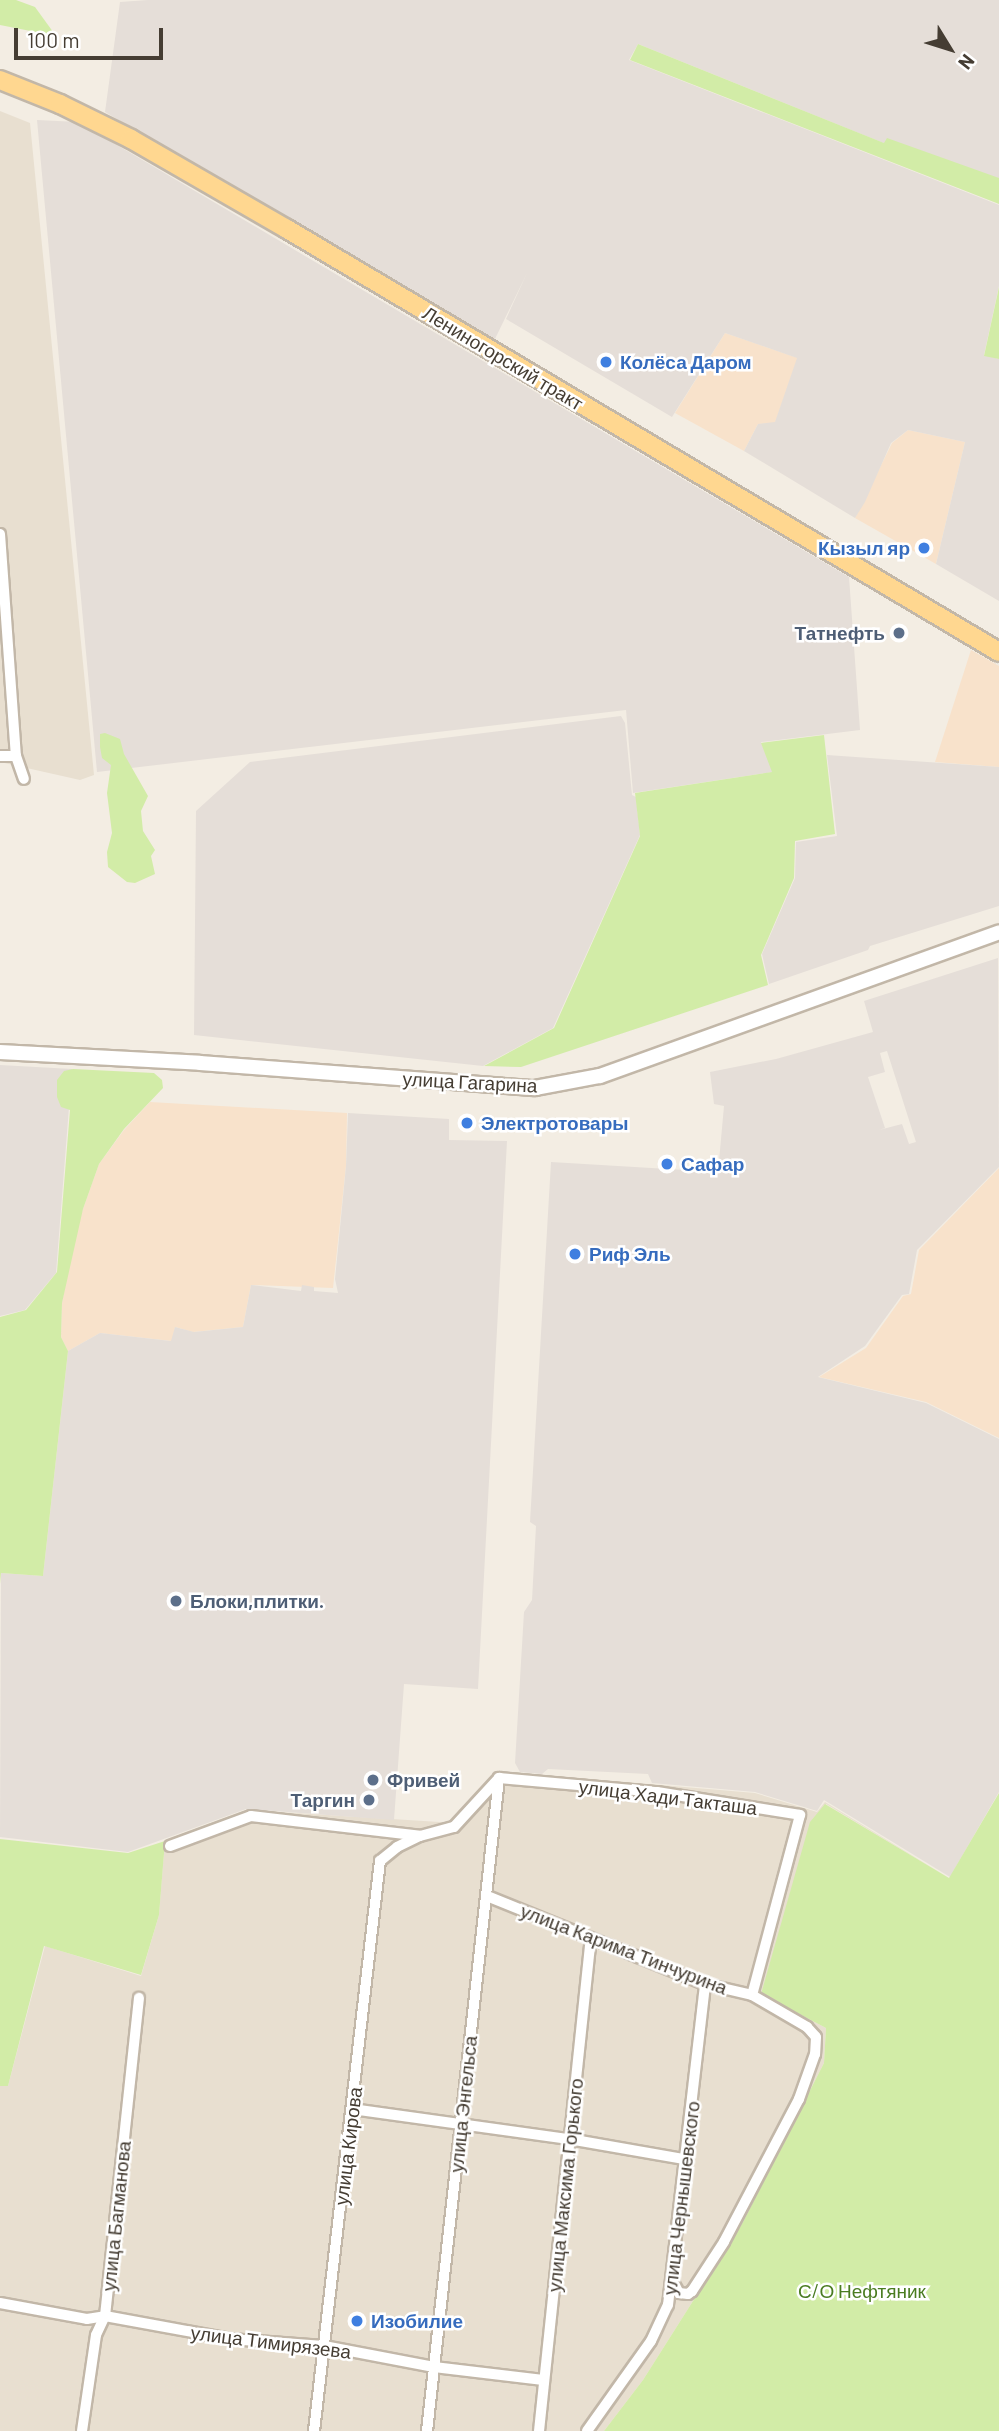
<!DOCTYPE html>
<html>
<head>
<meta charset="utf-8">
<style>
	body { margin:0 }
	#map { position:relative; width:999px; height:2431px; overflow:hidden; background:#f3ede3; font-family:Barlow,sans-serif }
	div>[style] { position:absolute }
	.residential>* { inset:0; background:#e8dfd0 }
	.commercial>* { inset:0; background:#f8e2cb }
	.industrial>* { inset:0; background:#e5ded8 }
	.green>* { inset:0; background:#d2eca7 }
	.roads { filter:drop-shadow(2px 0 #c2b7a8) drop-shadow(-2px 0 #c2b7a8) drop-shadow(0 2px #c2b7a8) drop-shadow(0 -2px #c2b7a8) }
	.minor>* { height:10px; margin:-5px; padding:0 5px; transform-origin:5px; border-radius:5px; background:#fff }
	.tertiary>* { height:14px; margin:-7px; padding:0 7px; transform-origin:7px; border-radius:7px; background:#fff }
	.primary>* { height:18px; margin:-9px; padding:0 9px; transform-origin:9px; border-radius:9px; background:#ffd790 }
	.dots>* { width:19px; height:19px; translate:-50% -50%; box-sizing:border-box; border:4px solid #fff; border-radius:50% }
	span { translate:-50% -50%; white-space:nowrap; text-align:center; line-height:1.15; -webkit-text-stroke:5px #fff; paint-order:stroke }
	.street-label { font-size:19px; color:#453d33 }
	.shop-label { font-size:19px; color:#366cbe; font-weight:700 }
	.left { translate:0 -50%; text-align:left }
	.right { translate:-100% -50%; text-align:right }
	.service-label { font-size:19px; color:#4e5e75; font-weight:700 }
	.park-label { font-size:19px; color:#4a7c21 }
	.north { position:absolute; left:915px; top:14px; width:70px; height:70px; -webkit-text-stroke:5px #fff; paint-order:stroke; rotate:128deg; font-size:19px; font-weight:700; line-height:28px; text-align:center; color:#453d33 }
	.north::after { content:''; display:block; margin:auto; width:24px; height:32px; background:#453d33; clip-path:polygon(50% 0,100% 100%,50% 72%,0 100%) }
	.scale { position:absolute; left:14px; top:28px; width:149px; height:32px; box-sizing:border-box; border:4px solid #453d33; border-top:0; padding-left:9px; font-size:21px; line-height:24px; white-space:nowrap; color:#453d33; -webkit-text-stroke:5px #fff; paint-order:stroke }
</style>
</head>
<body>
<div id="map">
	<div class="residential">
		<div style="clip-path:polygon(0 111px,30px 123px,94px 775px,80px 780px,0 762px)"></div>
		<div style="clip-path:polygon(519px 1773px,755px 1793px,817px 1812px,825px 1802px,949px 1878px,826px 1804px,761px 1994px,826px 2028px,824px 2063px,743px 2222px,643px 2380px,604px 2431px,0 2431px,0 2086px,8px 2086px,45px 1946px,141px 1976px,159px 1915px,165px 1840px,246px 1810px,456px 1823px,498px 1777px)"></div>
	</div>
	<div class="commercial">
		<div style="clip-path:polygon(725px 333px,798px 358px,775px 423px,758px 424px,744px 451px,675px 413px)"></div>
		<div style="clip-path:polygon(908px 430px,965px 442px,936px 564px,855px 518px,892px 443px)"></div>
		<div style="clip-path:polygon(971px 650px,999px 666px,999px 767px,935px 762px)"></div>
		<div style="clip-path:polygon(150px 1102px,347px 1113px,346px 1166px,333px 1288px,251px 1285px,243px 1327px,193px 1332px,175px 1327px,172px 1341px,100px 1333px,68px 1351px,61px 1337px,62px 1303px,74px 1237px,83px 1209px,99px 1164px,124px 1130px)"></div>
		<div style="clip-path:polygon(999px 1168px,999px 1438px,926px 1402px,819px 1377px,866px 1348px,903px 1296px,911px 1294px,919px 1250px)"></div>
	</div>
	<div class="industrial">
		<div style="clip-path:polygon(148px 0,999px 0,999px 179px,896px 148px,638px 44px,629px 60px,999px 205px,999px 286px,984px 355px,999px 359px,999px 601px,936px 564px,965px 442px,908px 430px,891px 443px,865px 502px,855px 518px,744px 451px,758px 424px,775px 422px,797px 358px,725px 333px,672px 417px,506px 319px,527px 273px,494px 341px,105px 112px,120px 2px)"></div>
		<div style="clip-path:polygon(37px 120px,78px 122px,849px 577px,860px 730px,761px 742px,773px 772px,633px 793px,626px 710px,97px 772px)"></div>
		<div style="clip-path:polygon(621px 716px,625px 723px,632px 795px,636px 797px,640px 835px,553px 1028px,483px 1066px,194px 1035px,196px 811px,250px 762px)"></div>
		<div style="clip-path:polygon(827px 755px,999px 767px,999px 906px,870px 946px,868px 950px,769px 984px,762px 954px,795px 878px,796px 842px,837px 836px)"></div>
		<div style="clip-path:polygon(evenodd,998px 958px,999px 1167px,917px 1250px,909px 1294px,902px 1295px,865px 1346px,818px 1377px,926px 1403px,999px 1439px,999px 1792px,950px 1877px,824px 1800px,817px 1811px,755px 1792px,652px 1783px,648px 1774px,548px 1769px,542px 1774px,520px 1772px,515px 1763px,524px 1612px,532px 1600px,536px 1526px,530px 1522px,551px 1162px,718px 1172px,724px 1106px,714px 1104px,710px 1072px,776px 1059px,873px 1032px,864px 1001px,998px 958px,887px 1051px,916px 1142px,909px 1144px,902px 1124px,879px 1130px,885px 1128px,868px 1077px,885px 1072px,880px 1053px,887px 1051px)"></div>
		<div style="clip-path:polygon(0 1065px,72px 1069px,56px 1273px,25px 1310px,0 1316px)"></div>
		<div style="clip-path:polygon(348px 1113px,449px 1119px,449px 1140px,507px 1141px,478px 1689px,404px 1684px,394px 1820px,246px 1809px,128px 1852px,0 1837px,1px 1573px,43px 1576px,68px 1351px,100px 1333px,171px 1341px,175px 1327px,194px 1332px,243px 1327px,251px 1285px,301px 1291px,302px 1285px,314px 1287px,314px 1291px,338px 1293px,335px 1279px,346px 1166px)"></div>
	</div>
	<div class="green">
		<div style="clip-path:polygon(0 0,16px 0,35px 7px,56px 36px,0 25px)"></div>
		<div style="clip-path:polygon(638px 44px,884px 143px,887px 138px,999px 178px,999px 204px,630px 60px)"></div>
		<div style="clip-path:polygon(999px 287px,999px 359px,984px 356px)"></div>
		<div style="clip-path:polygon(105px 733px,120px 739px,124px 754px,148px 796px,141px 811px,143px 831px,155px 850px,151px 856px,155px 874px,135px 883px,127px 882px,108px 867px,107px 852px,112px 833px,107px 793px,111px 765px,102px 758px,100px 747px,100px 734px)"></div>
		<div style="clip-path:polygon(824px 735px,835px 834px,795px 841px,794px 878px,761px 955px,768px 985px,521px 1067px,484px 1066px,554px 1028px,640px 836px,635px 793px,772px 772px,761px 743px)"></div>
		<div style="clip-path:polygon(73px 1069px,154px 1073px,162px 1080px,163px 1088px,124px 1129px,99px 1164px,83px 1209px,62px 1303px,61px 1337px,68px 1351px,43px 1576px,1px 1573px,0 1584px,0 1317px,26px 1310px,57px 1272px,70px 1110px,61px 1107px,57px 1097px,57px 1080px,64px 1071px)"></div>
		<div style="clip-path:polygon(999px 1793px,999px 2431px,604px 2431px,643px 2380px,743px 2222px,824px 2063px,826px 2028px,761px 1994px,810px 1822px,825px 1804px,949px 1878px)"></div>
		<div style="clip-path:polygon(0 1839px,128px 1853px,165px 1841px,159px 1915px,141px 1975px,44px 1946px,8px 2086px,0 2086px)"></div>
	</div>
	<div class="roads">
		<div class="minor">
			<div style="left:0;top:534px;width:223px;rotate:85.9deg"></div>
			<div style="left:16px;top:756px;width:24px;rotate:71deg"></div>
			<div style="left:0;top:756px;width:16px"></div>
			<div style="left:170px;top:1846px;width:86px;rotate:-20.3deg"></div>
			<div style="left:251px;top:1816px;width:170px;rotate:6.7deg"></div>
			<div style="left:487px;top:1896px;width:235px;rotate:22deg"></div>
			<div style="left:705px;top:1984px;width:48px;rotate:13.2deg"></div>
			<div style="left:752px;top:1995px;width:64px;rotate:30.2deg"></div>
			<div style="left:807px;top:2027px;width:13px;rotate:48deg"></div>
			<div style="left:816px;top:2037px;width:17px;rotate:93deg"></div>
			<div style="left:815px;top:2054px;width:48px;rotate:109.6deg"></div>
			<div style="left:799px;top:2099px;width:161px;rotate:117.7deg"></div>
			<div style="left:724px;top:2242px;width:59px;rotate:123.1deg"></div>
			<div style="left:692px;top:2291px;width:5px;rotate:143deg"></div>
			<div style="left:688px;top:2294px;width:9px;rotate:-174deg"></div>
			<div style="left:679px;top:2293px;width:13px;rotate:-119deg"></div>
			<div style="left:352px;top:2109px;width:219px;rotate:7.9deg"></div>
			<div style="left:569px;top:2139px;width:117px;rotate:9.9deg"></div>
			<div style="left:0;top:2303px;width:88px;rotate:10.4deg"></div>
			<div style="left:87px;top:2319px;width:18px;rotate:-9deg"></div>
			<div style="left:105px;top:2316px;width:127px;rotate:10.4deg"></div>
			<div style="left:230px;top:2339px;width:94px;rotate:4.3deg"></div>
			<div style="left:324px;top:2346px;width:112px;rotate:10.8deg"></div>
			<div style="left:434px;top:2367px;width:110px;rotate:6.8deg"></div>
			<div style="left:82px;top:2431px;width:97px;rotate:-81.7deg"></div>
			<div style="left:96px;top:2335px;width:21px;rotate:-65deg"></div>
			<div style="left:105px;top:2316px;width:320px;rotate:-83.9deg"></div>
			<div style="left:314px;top:2431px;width:574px;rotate:-83.4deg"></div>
			<div style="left:380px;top:1861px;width:22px;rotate:-39deg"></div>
			<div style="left:397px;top:1847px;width:25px;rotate:-26deg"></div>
			<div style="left:420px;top:1836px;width:35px;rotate:-15deg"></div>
			<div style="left:454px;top:1827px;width:67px;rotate:-47.4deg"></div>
			<div style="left:499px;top:1778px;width:159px;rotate:5.1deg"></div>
			<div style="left:657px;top:1792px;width:145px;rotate:9.1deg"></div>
			<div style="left:800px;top:1815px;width:186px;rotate:104.9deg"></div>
			<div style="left:427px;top:2431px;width:657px;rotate:-83.71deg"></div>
			<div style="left:539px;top:2431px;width:495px;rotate:-84deg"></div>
			<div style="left:587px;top:2431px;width:110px;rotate:-54.6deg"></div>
			<div style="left:651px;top:2341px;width:40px;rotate:-65deg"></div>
			<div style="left:668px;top:2305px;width:323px;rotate:-83.4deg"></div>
		</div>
		<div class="tertiary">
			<div style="left:0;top:1052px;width:200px;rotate:3.1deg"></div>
			<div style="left:200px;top:1063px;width:336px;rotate:4.3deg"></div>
			<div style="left:535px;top:1088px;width:66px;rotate:-10.5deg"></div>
			<div style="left:600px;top:1076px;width:424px;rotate:-19.8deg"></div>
		</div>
		<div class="primary">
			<div style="left:0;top:80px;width:65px;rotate:21.8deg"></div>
			<div style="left:60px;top:104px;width:79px;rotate:26.2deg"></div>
			<div style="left:131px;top:139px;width:180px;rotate:30deg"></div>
			<div style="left:287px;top:229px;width:828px;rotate:30.71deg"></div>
		</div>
	</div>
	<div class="dots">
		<div style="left:606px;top:362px;background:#3f7fe0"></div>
		<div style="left:924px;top:548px;background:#3f7fe0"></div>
		<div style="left:899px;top:633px;background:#5c6f8a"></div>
		<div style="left:467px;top:1123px;background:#3f7fe0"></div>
		<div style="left:667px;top:1164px;background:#3f7fe0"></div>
		<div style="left:575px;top:1254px;background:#3f7fe0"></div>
		<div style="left:176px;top:1601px;background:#5c6f8a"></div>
		<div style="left:373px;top:1780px;background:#5c6f8a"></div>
		<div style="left:369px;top:1800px;background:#5c6f8a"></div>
		<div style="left:357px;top:2321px;background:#3f7fe0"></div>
	</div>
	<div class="street-label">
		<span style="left:503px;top:358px;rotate:31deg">Лениногорский тракт</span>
		<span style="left:470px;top:1082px;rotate:3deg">улица Гагарина</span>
		<span style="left:668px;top:1797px;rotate:7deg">улица Хади Такташа</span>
		<span style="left:624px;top:1949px;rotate:21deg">улица Карима Тинчурина</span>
		<span style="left:463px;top:2104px;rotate:-84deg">улица Энгельса</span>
		<span style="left:348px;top:2146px;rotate:-83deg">улица Кирова</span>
		<span style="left:565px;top:2185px;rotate:-84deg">улица Максима Горького</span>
		<span style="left:681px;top:2198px;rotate:-83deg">улица Чернышевского</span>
		<span style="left:116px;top:2216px;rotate:-84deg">улица Багманова</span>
		<span style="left:271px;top:2342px;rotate:7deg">улица Тимирязева</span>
	</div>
	<div class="shop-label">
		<span class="left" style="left:620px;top:362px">Колёса Даром</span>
		<span class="right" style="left:910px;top:548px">Кызыл яр</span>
		<span class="left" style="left:481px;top:1123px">Электротовары</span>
		<span class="left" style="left:681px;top:1164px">Сафар</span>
		<span class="left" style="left:589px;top:1254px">Риф Эль</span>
		<span class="left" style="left:371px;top:2321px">Изобилие</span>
	</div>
	<div class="service-label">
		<span class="right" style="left:885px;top:633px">Татнефть</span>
		<span class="left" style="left:190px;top:1601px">Блоки,плитки.</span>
		<span class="left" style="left:387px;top:1780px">Фривей</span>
		<span class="right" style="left:355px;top:1800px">Таргин</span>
	</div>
	<div class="park-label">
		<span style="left:862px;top:2291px">С/О Нефтяник</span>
	</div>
	<div class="north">N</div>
	<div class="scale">100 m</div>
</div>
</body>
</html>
